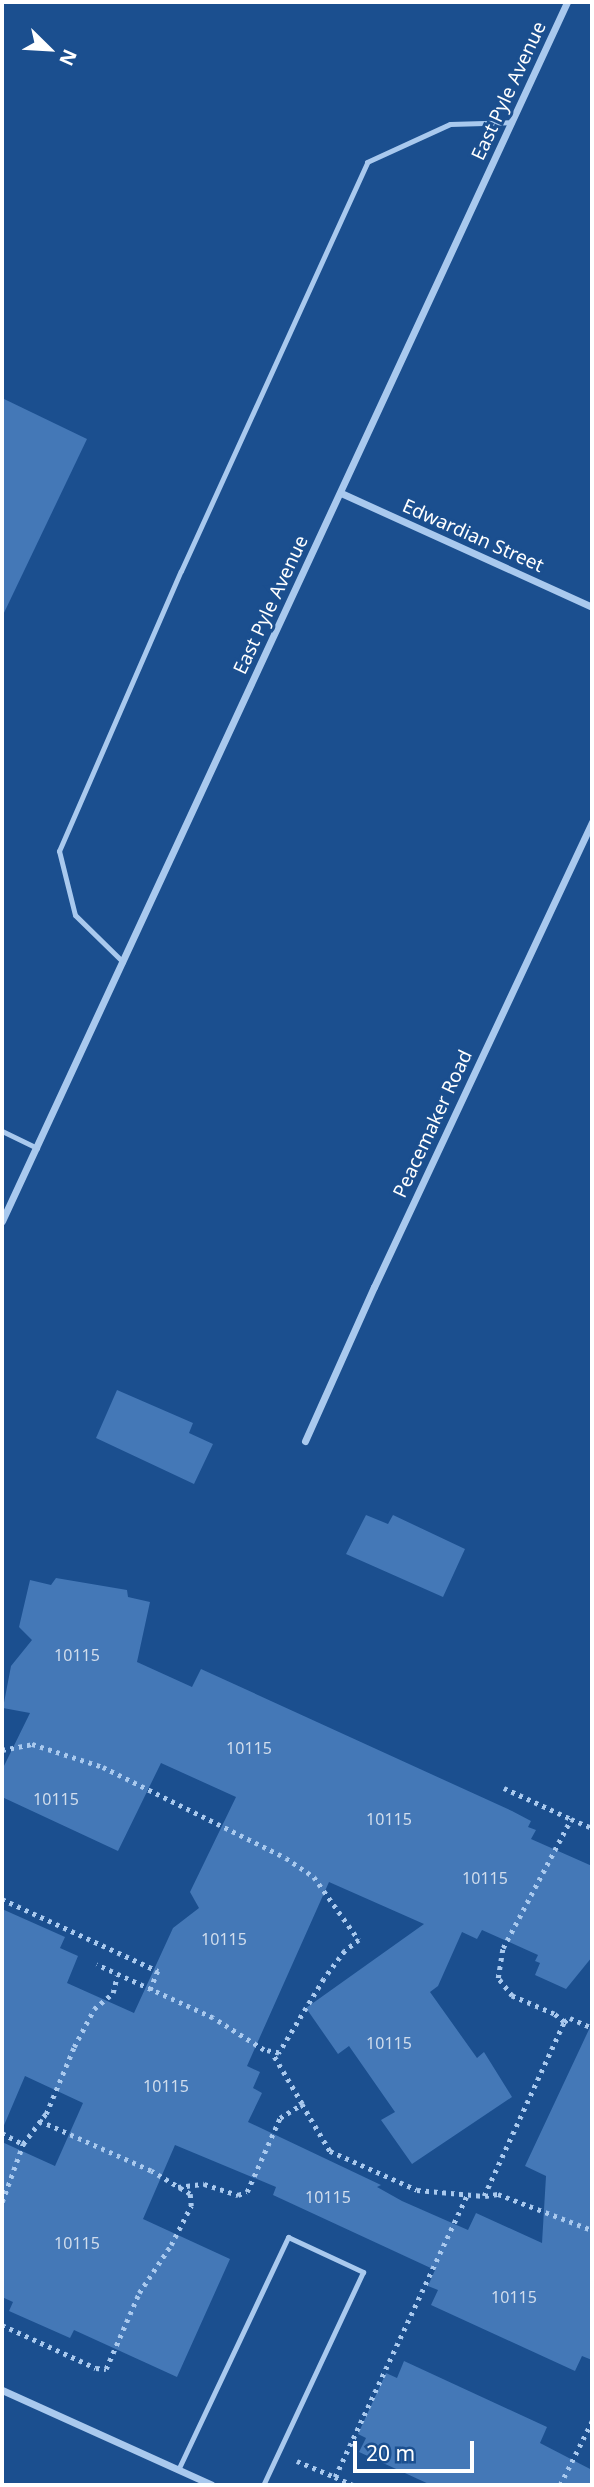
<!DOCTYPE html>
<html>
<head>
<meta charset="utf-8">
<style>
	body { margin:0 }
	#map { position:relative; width:594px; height:2487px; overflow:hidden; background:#1b4f8f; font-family:"Noto Sans",sans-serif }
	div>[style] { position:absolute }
	.building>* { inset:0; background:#4478b7 }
	.path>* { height:4.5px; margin-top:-2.25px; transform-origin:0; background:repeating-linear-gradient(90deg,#a9c9ee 0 3.5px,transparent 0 8.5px) }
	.lane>* { height:5px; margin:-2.5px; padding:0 2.5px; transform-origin:2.5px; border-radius:2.5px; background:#a9c9ee }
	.street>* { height:7px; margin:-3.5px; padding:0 3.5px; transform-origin:3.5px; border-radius:3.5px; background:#a9c9ee }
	span { translate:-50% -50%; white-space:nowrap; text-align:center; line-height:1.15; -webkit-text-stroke:6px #1b4f8f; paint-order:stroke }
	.number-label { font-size:16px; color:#d0dded }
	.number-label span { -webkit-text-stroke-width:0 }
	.street-label { font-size:19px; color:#fff }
	.frame { position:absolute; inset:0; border:4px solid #fff; pointer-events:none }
	.north { position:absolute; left:14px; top:14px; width:70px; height:70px; -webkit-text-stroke:5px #1b4f8f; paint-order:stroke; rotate:114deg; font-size:19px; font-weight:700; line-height:28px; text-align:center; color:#fff }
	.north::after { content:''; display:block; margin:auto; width:24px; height:32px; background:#fff; clip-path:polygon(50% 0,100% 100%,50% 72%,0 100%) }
	.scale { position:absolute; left:353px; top:2441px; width:121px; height:32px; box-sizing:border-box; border:4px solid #fff; border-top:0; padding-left:9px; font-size:21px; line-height:24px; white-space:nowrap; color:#fff; -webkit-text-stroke:5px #1b4f8f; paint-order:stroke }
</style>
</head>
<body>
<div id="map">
	<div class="building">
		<div style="clip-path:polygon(2px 398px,87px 439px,2px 617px)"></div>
		<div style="clip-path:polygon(117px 1390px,193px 1423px,189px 1433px,213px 1444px,194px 1484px,96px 1438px)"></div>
		<div style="clip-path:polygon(366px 1515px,388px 1524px,393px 1515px,465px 1549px,443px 1597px,346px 1554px)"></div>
		<div style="clip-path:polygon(56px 1578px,127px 1590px,128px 1597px,150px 1602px,137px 1662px,192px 1687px,201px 1669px,512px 1811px,531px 1821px,528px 1827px,536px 1830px,531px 1839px,592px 1866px,592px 1957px,566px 1989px,535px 1975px,540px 1963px,535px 1961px,538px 1955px,482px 1930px,477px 1939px,462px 1932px,438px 1986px,430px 1992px,477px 2058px,484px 2052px,512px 2097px,412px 2164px,381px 2120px,395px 2112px,349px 2046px,338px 2054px,306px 2008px,424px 1924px,329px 1882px,247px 2066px,260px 2072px,253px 2088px,262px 2093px,248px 2122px,381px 2185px,377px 2187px,402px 2201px,468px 2230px,476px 2213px,542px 2243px,546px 2176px,525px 2166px,592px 2023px,592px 2360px,582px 2356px,575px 2371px,431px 2305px,438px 2290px,428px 2286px,435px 2270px,273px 2195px,276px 2187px,175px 2145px,143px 2219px,230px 2259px,177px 2377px,74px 2330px,70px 2338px,9px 2311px,13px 2302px,2px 2297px,2px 2142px,55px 2166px,83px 2103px,25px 2076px,2px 2130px,2px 1909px,65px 1937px,60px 1948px,78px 1956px,67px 1983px,134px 2013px,173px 1928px,199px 1908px,190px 1892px,236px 1797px,161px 1763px,118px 1851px,2px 1797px,2px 1770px,30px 1713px,3px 1708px,11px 1666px,32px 1640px,19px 1627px,30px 1580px,51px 1585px)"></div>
		<div style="clip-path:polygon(404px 2361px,547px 2427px,540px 2443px,592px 2470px,592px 2485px,431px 2485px,359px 2452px,366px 2438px,358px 2434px,386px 2373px,397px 2378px)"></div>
	</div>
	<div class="path">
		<div style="left:2px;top:1750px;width:31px;rotate:-11deg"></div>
		<div style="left:32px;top:1744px;width:75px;rotate:17.9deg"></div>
		<div style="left:103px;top:1767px;width:204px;rotate:26.4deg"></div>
		<div style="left:286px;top:1858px;width:34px;rotate:34deg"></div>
		<div style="left:314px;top:1877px;width:77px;rotate:54.5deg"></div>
		<div style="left:359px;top:1940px;width:18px;rotate:142deg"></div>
		<div style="left:345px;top:1951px;width:35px;rotate:127deg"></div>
		<div style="left:324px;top:1979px;width:87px;rotate:121.3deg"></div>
		<div style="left:279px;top:2053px;width:15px;rotate:-169deg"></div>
		<div style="left:264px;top:2050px;width:60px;rotate:-147.9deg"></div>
		<div style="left:213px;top:2018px;width:128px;rotate:-155.4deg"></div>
		<div style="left:504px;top:1788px;width:74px;rotate:24.8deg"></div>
		<div style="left:2px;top:1899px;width:172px;rotate:24.8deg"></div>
		<div style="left:158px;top:1971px;width:22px;rotate:112deg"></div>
		<div style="left:564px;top:2022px;width:13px;rotate:-141deg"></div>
		<div style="left:554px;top:2014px;width:46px;rotate:-156.8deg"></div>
		<div style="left:512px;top:1996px;width:23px;rotate:-128deg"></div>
		<div style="left:498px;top:1978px;width:30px;rotate:-81deg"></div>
		<div style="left:503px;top:1948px;width:146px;rotate:-62.2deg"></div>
		<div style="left:571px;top:1819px;width:23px;rotate:23deg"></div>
		<div style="left:302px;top:2104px;width:55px;rotate:59.2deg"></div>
		<div style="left:330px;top:2151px;width:95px;rotate:24.1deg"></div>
		<div style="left:417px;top:2190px;width:67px;rotate:5.1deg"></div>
		<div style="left:484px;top:2196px;width:192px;rotate:-65.3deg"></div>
		<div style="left:564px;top:2022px;width:7px;rotate:-34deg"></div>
		<div style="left:570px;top:2018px;width:24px;rotate:24deg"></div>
		<div style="left:2px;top:2133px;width:24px;rotate:28deg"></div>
		<div style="left:23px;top:2144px;width:38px;rotate:-53deg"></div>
		<div style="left:46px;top:2114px;width:73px;rotate:-67.3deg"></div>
		<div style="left:74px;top:2047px;width:43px;rotate:-62.2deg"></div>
		<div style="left:94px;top:2009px;width:25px;rotate:-40deg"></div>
		<div style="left:113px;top:1993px;width:18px;rotate:-77deg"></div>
		<div style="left:178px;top:2187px;width:26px;rotate:-7deg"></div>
		<div style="left:204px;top:2184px;width:36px;rotate:18deg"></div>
		<div style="left:238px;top:2195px;width:9px;rotate:-18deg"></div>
		<div style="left:247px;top:2192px;width:81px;rotate:-66deg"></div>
		<div style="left:280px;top:2118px;width:26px;rotate:-32deg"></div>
		<div style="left:302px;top:2104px;width:59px;rotate:-120.5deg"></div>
		<div style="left:485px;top:2196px;width:13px;rotate:-9deg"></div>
		<div style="left:498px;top:2194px;width:101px;rotate:21deg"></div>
		<div style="left:2px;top:2202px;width:62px;rotate:-70.1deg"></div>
		<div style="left:2px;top:2325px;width:103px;rotate:24.6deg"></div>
		<div style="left:96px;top:2368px;width:10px;rotate:6deg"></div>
		<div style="left:106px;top:2369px;width:83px;rotate:-66.5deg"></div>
		<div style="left:139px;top:2293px;width:58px;rotate:-56.3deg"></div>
		<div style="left:171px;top:2245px;width:44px;rotate:-62.9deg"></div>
		<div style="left:191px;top:2206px;width:12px;rotate:-95deg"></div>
		<div style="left:190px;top:2194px;width:45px;rotate:-149.5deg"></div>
		<div style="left:151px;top:2171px;width:123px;rotate:-155.9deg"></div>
		<div style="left:297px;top:2461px;width:41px;rotate:22.8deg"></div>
		<div style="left:335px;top:2477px;width:311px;rotate:-64.9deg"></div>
		<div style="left:335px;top:2477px;width:20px;rotate:24deg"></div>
		<div style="left:560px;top:2485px;width:72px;rotate:-63.4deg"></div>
	</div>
	<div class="lane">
		<div style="left:123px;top:962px;width:67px;rotate:-135.6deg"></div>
		<div style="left:75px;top:915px;width:66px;rotate:-104deg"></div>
		<div style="left:59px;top:851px;width:305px;rotate:-66.5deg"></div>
		<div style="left:181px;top:571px;width:449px;rotate:-65.5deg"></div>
		<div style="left:367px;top:162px;width:91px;rotate:-24.6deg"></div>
		<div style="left:450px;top:124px;width:62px;rotate:-1.8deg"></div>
		<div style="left:2px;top:1131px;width:39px;rotate:26deg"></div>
		<div style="left:178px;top:2470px;width:258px;rotate:-64.7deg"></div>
		<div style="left:288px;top:2237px;width:83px;rotate:25deg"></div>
		<div style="left:363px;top:2272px;width:235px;rotate:115.1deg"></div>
	</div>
	<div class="street">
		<div style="left:341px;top:493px;width:276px;rotate:24.4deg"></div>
		<div style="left:2px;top:1221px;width:1344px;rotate:-65.13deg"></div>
		<div style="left:305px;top:1441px;width:169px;rotate:-65.9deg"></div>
		<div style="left:374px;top:1287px;width:514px;rotate:-64.88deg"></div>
		<div style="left:2px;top:2390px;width:230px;rotate:24.3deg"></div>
	</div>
	<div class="number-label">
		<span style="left:77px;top:1655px">10115</span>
		<span style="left:249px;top:1748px">10115</span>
		<span style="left:56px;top:1799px">10115</span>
		<span style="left:389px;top:1819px">10115</span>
		<span style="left:485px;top:1878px">10115</span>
		<span style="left:224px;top:1939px">10115</span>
		<span style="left:389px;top:2043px">10115</span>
		<span style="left:166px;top:2086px">10115</span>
		<span style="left:328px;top:2197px">10115</span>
		<span style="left:77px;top:2243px">10115</span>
		<span style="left:514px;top:2297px">10115</span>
	</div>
	<div class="street-label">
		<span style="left:509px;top:91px;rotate:-65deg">East Pyle Avenue</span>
		<span style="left:473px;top:536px;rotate:24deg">Edwardian Street</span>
		<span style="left:271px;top:605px;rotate:-65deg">East Pyle Avenue</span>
		<span style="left:433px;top:1124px;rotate:-65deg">Peacemaker Road</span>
	</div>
	<div class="frame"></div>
	<div class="north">N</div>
	<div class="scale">20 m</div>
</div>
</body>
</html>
